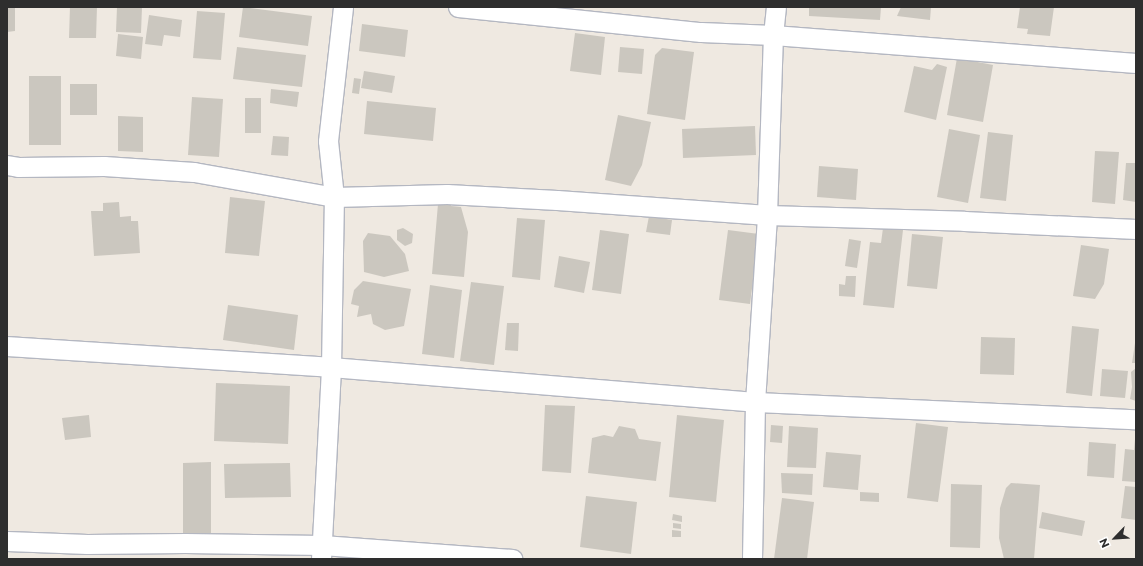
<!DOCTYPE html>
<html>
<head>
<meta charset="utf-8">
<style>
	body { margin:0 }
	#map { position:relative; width:1143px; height:566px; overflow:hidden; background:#efe9e1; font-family:Montserrat,sans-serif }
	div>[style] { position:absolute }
	.building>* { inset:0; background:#cbc7bf }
	.roads { filter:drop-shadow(1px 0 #b4b7c1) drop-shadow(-1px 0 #b4b7c1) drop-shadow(0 1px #b4b7c1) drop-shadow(0 -1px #b4b7c1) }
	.minor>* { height:19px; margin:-9.5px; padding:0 9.5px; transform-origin:9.5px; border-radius:9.5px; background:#fff }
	span { translate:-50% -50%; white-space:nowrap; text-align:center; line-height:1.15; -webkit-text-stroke:3px #fff; paint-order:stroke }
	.frame { position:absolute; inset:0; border:8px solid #2e2e2e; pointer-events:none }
	.north { position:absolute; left:1095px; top:518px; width:40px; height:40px; -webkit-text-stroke:3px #fff; paint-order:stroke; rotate:245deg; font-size:11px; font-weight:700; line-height:16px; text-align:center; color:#2e2e2e }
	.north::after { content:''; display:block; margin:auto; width:14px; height:18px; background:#2e2e2e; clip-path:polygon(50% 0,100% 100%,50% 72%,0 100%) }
</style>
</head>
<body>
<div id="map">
	<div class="building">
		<div style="clip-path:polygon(7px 7px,15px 7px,15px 31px,7px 32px)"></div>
		<div style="clip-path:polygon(70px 7px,97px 7px,96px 38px,69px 38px)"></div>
		<div style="clip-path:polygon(117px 7px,142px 7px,141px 33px,116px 32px)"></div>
		<div style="clip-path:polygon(243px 7px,312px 16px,308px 46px,239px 37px)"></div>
		<div style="clip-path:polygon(809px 7px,881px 7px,880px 20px,809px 16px)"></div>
		<div style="clip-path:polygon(901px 7px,931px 7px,930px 20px,897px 16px)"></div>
		<div style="clip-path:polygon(1020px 7px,1054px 7px,1050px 36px,1027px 34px,1028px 29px,1017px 28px)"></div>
		<div style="clip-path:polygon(197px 11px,225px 13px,221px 60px,193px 58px)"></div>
		<div style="clip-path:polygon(149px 15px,182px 20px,180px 37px,164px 35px,162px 46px,145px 44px)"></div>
		<div style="clip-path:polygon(362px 24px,408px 30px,405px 57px,359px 51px)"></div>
		<div style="clip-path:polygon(575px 33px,605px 37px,601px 75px,570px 71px)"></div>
		<div style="clip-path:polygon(118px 34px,143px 37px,141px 59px,116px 56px)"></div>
		<div style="clip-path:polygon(237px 47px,306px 55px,302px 87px,233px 79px)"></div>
		<div style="clip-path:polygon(620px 47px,644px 49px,642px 74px,618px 72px)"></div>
		<div style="clip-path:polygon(662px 48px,694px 52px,685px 120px,647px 114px,655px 55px)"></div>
		<div style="clip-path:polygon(957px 58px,993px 65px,983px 122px,947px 115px)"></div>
		<div style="clip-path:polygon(937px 64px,947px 67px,936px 120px,904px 112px,914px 66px,932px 70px)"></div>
		<div style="clip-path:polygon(364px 71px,395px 76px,392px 93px,361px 88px)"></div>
		<div style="clip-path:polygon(29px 76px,61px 76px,61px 145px,29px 145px)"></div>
		<div style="clip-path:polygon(354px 78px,361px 79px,359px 94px,352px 93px)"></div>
		<div style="clip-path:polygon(70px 84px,97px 84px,97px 115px,70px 115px)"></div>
		<div style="clip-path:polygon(271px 89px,299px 92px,297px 107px,270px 103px)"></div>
		<div style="clip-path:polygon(192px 97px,223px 99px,219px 157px,188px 155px)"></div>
		<div style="clip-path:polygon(245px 98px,261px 98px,261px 133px,245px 133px)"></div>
		<div style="clip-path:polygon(367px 101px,436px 108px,433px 141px,364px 134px)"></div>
		<div style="clip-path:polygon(618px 115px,651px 122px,642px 165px,631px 186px,605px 180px)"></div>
		<div style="clip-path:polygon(118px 116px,143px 117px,143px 152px,118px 151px)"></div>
		<div style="clip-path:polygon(755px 126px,756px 155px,683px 158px,682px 129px)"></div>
		<div style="clip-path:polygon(949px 129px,980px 135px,968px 203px,937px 197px)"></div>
		<div style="clip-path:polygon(988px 132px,1013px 135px,1006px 201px,980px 198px)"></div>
		<div style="clip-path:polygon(273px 136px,289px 137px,288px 156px,271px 155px)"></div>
		<div style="clip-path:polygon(1095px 151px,1119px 152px,1115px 204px,1092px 202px)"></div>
		<div style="clip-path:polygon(1126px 163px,1136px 163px,1136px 202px,1123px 200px)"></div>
		<div style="clip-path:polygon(819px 166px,858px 169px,856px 200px,817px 197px)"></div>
		<div style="clip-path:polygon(230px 197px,265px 201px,259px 256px,225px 253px)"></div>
		<div style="clip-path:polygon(442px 200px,450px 201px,451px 206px,461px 207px,468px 232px,464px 277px,432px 274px,438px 204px)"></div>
		<div style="clip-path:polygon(119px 202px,120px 217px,131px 216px,131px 221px,138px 221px,140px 253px,94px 256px,91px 211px,103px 211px,103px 203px)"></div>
		<div style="clip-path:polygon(649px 216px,672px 220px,670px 235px,646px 232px)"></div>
		<div style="clip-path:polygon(517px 218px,545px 220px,540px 280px,512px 277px)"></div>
		<div style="clip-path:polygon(403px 228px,413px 234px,412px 243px,405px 246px,397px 240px,397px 230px)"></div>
		<div style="clip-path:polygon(883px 228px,903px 230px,894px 308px,863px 305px,870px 242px,881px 243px)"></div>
		<div style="clip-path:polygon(600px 230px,629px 234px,621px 294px,592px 290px)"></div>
		<div style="clip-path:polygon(728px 230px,759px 234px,750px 304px,719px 300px)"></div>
		<div style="clip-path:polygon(368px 233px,390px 236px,405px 254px,409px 271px,384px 277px,364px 272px,363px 241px)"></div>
		<div style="clip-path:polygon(912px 234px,943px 237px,937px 289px,907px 286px)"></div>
		<div style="clip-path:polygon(849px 239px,861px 241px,857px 268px,845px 266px)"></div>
		<div style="clip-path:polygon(1081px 245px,1109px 249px,1104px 284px,1095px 299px,1073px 296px)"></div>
		<div style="clip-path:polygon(559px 256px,590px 262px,584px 293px,554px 287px)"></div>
		<div style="clip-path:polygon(846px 276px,856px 276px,855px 297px,839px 296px,839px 284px,845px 285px)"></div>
		<div style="clip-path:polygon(363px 281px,411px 289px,404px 326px,385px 330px,373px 324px,371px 314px,357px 317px,359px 306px,351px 304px,354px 290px)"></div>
		<div style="clip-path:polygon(471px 282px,504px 286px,494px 365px,460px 361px)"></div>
		<div style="clip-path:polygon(430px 285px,462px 290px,454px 358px,422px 354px)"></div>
		<div style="clip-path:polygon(228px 305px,298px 315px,294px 350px,223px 340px)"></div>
		<div style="clip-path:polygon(507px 323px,519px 323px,518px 351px,505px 350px)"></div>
		<div style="clip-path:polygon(1072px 326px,1099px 329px,1092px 396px,1066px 393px)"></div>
		<div style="clip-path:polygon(981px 337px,1015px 338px,1014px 375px,980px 374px)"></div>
		<div style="clip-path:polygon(1135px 343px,1136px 343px,1136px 363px,1132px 363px)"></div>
		<div style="clip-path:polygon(1136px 368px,1136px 401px,1130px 399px,1132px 387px,1131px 372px)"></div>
		<div style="clip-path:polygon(1102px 369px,1128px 371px,1125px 398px,1100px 396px)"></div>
		<div style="clip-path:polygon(216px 383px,290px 386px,288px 444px,214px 441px)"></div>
		<div style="clip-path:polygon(545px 405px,575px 406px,571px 473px,542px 471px)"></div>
		<div style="clip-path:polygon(89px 415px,91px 437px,65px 440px,62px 418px)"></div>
		<div style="clip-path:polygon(677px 415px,724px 420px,716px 502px,669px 497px)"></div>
		<div style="clip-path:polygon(916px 423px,948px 427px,938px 502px,907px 498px)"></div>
		<div style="clip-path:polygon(771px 425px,783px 426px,782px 443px,770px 442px)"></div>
		<div style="clip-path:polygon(619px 426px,635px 429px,639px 439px,661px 442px,656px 481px,588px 473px,592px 438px,604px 435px,613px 437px)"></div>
		<div style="clip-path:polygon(789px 426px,818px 428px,816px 468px,787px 467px)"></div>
		<div style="clip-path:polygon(1135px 439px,1136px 482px,1122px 481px,1125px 449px,1134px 450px)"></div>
		<div style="clip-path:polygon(1089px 442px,1116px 444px,1114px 478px,1087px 476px)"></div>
		<div style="clip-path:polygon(826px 452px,861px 455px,858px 490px,823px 487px)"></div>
		<div style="clip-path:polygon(211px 462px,211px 533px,183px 533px,183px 463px)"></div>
		<div style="clip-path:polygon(290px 463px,291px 497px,225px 498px,224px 464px)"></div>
		<div style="clip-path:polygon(781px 473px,813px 474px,812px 495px,782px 493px)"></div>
		<div style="clip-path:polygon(1011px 483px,1040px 485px,1034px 559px,1004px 559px,999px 538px,1000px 508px,1006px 488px)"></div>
		<div style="clip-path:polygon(951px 484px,982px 485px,980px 548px,950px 547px)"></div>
		<div style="clip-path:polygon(1125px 486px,1136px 487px,1136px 520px,1121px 518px)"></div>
		<div style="clip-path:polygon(860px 492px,879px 493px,879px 502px,860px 501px)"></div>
		<div style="clip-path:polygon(586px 496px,637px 502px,631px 554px,580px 547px)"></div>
		<div style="clip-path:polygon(782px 498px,814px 502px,807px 559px,774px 559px)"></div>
		<div style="clip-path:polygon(1042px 512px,1085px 521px,1082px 536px,1039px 528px)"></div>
		<div style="clip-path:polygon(673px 514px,682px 516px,682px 522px,672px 520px)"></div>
		<div style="clip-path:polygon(673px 523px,681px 524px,681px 529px,673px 528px)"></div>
		<div style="clip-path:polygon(672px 530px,681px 531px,681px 537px,672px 537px)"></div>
	</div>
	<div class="roads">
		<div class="minor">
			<div style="left:458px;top:7px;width:244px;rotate:5.9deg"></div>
			<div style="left:701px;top:32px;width:72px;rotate:2.4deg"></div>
			<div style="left:773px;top:35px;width:364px;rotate:4.4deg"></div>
			<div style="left:7px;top:165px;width:11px;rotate:10deg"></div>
			<div style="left:18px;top:167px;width:86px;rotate:-0.7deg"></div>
			<div style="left:104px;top:166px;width:90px;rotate:3.8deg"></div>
			<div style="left:194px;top:172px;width:142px;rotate:10.1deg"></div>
			<div style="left:334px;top:197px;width:113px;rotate:-1.5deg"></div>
			<div style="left:447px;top:194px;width:110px;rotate:3.1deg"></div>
			<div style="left:557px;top:200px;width:211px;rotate:4.1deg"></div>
			<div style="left:767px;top:215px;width:197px;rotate:1.7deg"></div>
			<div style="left:964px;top:221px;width:172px;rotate:2.7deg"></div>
			<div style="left:7px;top:346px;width:325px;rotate:3.7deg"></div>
			<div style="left:331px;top:367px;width:425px;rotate:4.7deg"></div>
			<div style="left:755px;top:402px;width:381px;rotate:2.6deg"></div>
			<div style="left:7px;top:541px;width:80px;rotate:2.1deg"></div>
			<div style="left:87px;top:544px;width:98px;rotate:-0.6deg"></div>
			<div style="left:185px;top:543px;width:137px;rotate:0.8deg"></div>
			<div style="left:322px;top:545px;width:191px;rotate:4.2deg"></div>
			<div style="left:321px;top:559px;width:192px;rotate:-87deg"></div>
			<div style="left:331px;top:367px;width:170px;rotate:-89deg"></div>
			<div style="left:334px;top:197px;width:56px;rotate:-96.1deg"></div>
			<div style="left:328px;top:141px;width:135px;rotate:-83.6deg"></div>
			<div style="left:752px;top:559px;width:157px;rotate:-88.9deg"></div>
			<div style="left:755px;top:402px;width:187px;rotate:-86.3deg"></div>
			<div style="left:767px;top:215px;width:180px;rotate:-88.1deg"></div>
			<div style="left:773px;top:35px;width:28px;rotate:-84deg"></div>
		</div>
	</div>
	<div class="frame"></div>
	<div class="north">N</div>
</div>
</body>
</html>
